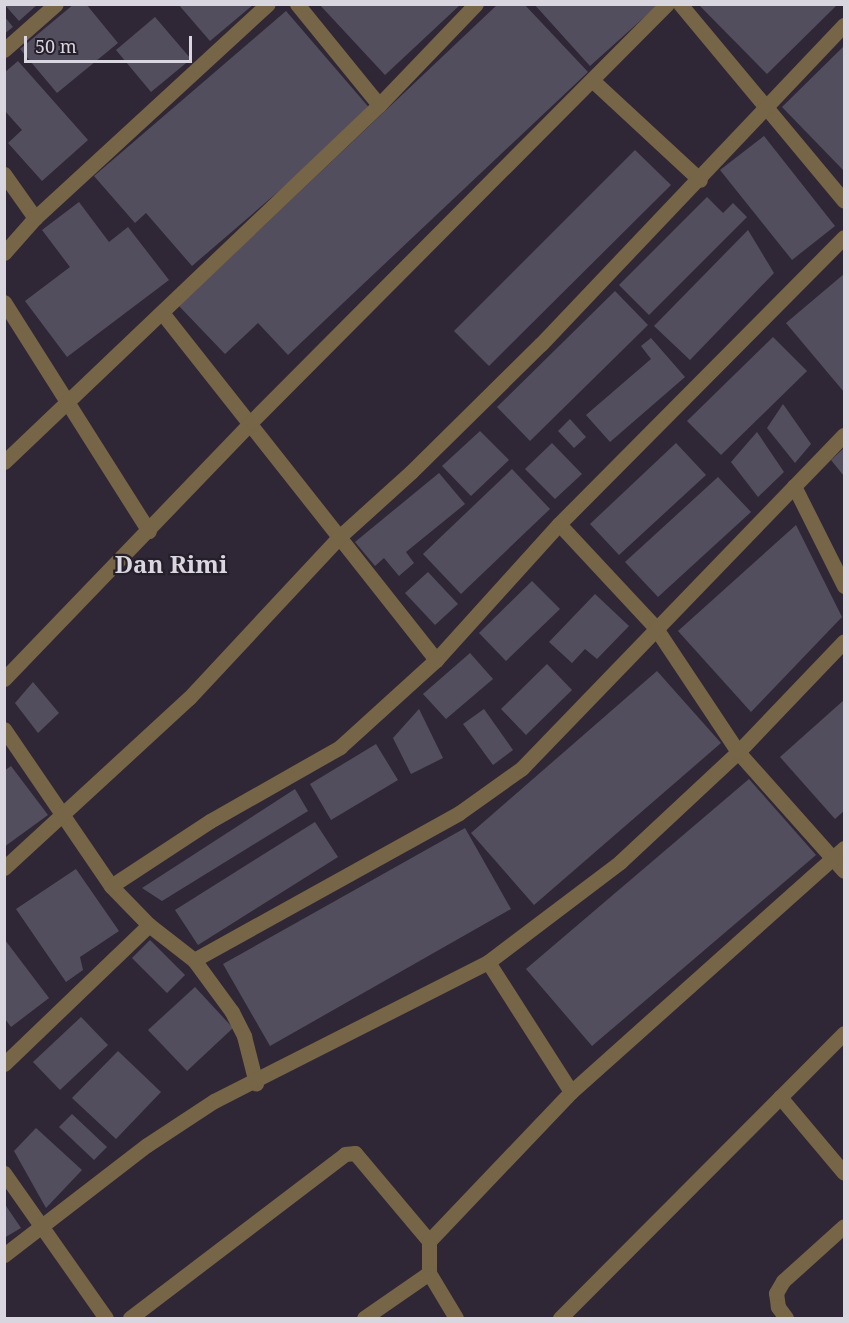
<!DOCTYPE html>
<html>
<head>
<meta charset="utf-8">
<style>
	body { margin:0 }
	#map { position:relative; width:849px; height:1323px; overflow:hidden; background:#2f2735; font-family:"Noto Serif",serif }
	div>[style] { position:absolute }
	.building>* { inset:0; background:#534e5e }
	.minor>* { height:15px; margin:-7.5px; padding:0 7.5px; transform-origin:7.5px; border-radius:7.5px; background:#766546 }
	span { translate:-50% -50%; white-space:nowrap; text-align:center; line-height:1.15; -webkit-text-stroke:4.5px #251e2b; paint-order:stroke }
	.district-label { font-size:24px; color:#dad6df; font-weight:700 }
	.frame { position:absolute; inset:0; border:6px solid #dad6df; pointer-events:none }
	.scale { position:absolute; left:24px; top:36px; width:168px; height:27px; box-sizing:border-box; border:3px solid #dad6df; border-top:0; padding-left:8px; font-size:18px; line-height:21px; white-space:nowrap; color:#dad6df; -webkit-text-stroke:4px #251e2b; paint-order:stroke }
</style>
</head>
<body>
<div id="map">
	<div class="building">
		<div style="clip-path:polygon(4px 4px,38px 4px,19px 21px)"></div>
		<div style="clip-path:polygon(74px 4px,86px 4px,118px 43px,57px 93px,20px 49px)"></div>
		<div style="clip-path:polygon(178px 4px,254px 4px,210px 41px)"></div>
		<div style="clip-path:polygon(319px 4px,461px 4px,385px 75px)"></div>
		<div style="clip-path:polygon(498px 4px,524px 4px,588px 72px,288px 355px,258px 323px,225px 354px,179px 306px)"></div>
		<div style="clip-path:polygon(534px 4px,659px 4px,590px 66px)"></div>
		<div style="clip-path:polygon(698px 4px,838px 4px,767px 74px)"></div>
		<div style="clip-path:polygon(286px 11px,372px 111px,192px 266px,146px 213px,135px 223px,94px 176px)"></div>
		<div style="clip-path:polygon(4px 16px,13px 27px,4px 34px)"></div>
		<div style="clip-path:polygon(155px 17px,191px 59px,151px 92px,116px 50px)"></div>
		<div style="clip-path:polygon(844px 46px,844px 171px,782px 107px)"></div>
		<div style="clip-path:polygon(18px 61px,88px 140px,42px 181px,8px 143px,22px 130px,4px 110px,4px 73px)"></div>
		<div style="clip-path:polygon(764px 136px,835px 226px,792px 260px,720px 170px)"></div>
		<div style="clip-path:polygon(635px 150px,671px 185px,489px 366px,454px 331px)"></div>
		<div style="clip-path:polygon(707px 197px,723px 213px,733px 203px,747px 217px,649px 315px,619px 285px)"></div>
		<div style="clip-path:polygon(79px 202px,109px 242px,128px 227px,169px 280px,67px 357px,25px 301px,70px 267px,42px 230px)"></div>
		<div style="clip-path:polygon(748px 230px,774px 273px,690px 360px,654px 326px)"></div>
		<div style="clip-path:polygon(844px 274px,844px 392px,786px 323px)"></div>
		<div style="clip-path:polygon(615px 291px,648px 325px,530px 441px,497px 407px)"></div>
		<div style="clip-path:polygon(773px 337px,807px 371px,721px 455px,687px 421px)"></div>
		<div style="clip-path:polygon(651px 338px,685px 377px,610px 442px,586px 415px,651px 359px,641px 346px)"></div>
		<div style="clip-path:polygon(783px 404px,811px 444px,795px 463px,767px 428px)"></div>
		<div style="clip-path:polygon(570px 419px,586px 437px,574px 448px,558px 431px)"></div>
		<div style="clip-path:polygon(480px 431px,509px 460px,471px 496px,442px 466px)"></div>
		<div style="clip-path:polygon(757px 432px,784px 472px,758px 497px,731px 462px)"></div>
		<div style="clip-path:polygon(552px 443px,582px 474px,555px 499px,525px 469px)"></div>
		<div style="clip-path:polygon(676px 443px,706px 475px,619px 555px,590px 524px)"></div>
		<div style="clip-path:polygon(844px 448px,844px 476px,831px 460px)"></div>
		<div style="clip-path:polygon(512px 469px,550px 509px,461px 594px,423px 554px)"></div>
		<div style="clip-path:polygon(439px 473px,465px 504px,406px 552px,414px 563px,399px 576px,384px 558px,375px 566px,355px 542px)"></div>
		<div style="clip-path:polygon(718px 477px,751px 512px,658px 597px,625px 562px)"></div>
		<div style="clip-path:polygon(796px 525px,842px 617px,751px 712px,678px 631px)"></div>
		<div style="clip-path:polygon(428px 572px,458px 604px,435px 625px,405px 593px)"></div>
		<div style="clip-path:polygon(532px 581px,560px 609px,506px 661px,479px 633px)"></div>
		<div style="clip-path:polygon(595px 594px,629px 626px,597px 659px,585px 649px,572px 663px,549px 642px)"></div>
		<div style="clip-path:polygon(470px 653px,493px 679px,446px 719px,423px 694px)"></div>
		<div style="clip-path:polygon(547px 664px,572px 690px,526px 735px,501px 709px)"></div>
		<div style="clip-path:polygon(657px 671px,721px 743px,534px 905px,471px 833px)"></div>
		<div style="clip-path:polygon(33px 682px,59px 713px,38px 733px,15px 703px)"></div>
		<div style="clip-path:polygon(844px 700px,844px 811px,835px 819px,780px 757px)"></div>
		<div style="clip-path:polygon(419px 709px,443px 758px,411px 774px,393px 738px)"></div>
		<div style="clip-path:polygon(484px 709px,513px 750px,493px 765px,463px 724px)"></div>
		<div style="clip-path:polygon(376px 744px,398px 780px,331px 820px,310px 784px)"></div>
		<div style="clip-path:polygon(11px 766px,48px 815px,4px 847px,4px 771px)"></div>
		<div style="clip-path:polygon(749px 779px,816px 855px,592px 1046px,526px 969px)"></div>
		<div style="clip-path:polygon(295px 789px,308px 811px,162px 901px,142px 888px)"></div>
		<div style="clip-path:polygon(315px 822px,338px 857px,198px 945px,175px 910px)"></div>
		<div style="clip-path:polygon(465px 828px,511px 909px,270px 1046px,223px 964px)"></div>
		<div style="clip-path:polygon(76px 869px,119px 931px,80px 957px,83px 970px,66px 982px,16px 909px)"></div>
		<div style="clip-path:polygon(5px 940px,49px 998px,11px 1027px,5px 1019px)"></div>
		<div style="clip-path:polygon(150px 940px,185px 975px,167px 993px,132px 958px)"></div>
		<div style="clip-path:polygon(195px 987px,233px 1028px,187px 1071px,148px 1030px)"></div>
		<div style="clip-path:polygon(81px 1017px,108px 1045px,60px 1090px,33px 1062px)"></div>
		<div style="clip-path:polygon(118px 1051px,161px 1092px,116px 1139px,72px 1098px)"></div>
		<div style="clip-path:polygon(72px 1114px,107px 1147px,94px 1160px,59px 1127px)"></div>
		<div style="clip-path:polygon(36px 1128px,82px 1170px,46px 1208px,14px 1151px)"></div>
		<div style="clip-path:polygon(4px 1203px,21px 1228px,4px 1238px)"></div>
	</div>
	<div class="minor">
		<div style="left:297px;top:4px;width:130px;rotate:50.9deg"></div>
		<div style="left:680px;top:4px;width:256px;rotate:50.2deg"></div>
		<div style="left:4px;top:50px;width:69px;rotate:-41.5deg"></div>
		<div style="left:592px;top:80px;width:147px;rotate:42.8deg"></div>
		<div style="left:4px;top:174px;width:54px;rotate:54.8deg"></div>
		<div style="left:4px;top:253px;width:47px;rotate:-48.5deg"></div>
		<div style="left:35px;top:218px;width:316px;rotate:-42.6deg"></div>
		<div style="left:4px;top:302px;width:271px;rotate:57.7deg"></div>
		<div style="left:163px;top:314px;width:441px;rotate:51.7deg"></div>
		<div style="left:4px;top:462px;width:518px;rotate:-43.59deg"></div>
		<div style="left:379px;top:105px;width:140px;rotate:-46.2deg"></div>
		<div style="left:794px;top:486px;width:112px;rotate:63.4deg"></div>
		<div style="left:559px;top:524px;width:141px;rotate:47deg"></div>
		<div style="left:655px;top:627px;width:150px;rotate:56.4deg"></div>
		<div style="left:738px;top:752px;width:159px;rotate:48.3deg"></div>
		<div style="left:4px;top:679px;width:356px;rotate:-46.1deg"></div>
		<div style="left:251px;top:422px;width:590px;rotate:-45.14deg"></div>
		<div style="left:4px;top:729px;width:190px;rotate:55.7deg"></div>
		<div style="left:111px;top:886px;width:54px;rotate:45.7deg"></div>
		<div style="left:149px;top:925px;width:57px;rotate:37.9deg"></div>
		<div style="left:194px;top:960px;width:64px;rotate:53.8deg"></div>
		<div style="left:232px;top:1012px;width:27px;rotate:63deg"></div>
		<div style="left:244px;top:1036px;width:49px;rotate:75.7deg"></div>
		<div style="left:4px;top:868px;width:251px;rotate:-42.6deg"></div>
		<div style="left:189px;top:698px;width:219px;rotate:-47deg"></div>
		<div style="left:338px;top:538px;width:98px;rotate:-42.1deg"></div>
		<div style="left:411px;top:472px;width:182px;rotate:-44.6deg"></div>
		<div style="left:541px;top:344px;width:440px;rotate:-46.5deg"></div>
		<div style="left:111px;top:886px;width:118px;rotate:-33.3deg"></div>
		<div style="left:210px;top:821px;width:150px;rotate:-29.6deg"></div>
		<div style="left:340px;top:747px;width:130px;rotate:-42.2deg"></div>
		<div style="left:436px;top:660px;width:183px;rotate:-47.9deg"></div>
		<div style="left:559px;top:524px;width:404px;rotate:-45.2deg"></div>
		<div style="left:194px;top:960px;width:303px;rotate:-29deg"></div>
		<div style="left:459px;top:813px;width:77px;rotate:-35.5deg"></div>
		<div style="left:522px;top:768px;width:463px;rotate:-46deg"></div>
		<div style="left:488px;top:962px;width:154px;rotate:57.4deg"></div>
		<div style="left:4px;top:1064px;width:201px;rotate:-43.8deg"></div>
		<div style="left:780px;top:1097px;width:99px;rotate:49.9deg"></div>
		<div style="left:4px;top:1173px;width:177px;rotate:54.9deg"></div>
		<div style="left:429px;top:1241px;width:206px;rotate:-46.4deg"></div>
		<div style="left:571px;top:1092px;width:366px;rotate:-41.8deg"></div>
		<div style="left:4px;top:1255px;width:180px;rotate:-37.6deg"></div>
		<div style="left:147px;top:1145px;width:80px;rotate:-33.3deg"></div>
		<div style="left:214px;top:1101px;width:307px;rotate:-26.9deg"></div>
		<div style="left:488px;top:962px;width:166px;rotate:-37.1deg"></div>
		<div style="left:620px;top:862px;width:161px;rotate:-43deg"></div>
		<div style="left:738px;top:752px;width:153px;rotate:-46.3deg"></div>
		<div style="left:130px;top:1318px;width:270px;rotate:-37.3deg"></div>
		<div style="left:345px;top:1154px;width:10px;rotate:-6deg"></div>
		<div style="left:355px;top:1153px;width:115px;rotate:49.9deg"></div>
		<div style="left:429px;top:1241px;width:32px;rotate:90deg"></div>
		<div style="left:429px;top:1273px;width:52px;rotate:59deg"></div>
		<div style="left:364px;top:1318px;width:79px;rotate:-34.7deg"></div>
		<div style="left:560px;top:1318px;width:402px;rotate:-45.1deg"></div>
		<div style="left:786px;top:1318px;width:14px;rotate:-126deg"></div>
		<div style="left:778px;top:1307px;width:14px;rotate:-98deg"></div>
		<div style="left:776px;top:1293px;width:14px;rotate:-60deg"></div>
		<div style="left:783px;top:1281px;width:82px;rotate:-42deg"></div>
	</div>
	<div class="district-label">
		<span style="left:171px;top:564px">Dan Rimi</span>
	</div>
	<div class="frame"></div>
	<div class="scale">50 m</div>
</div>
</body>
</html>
